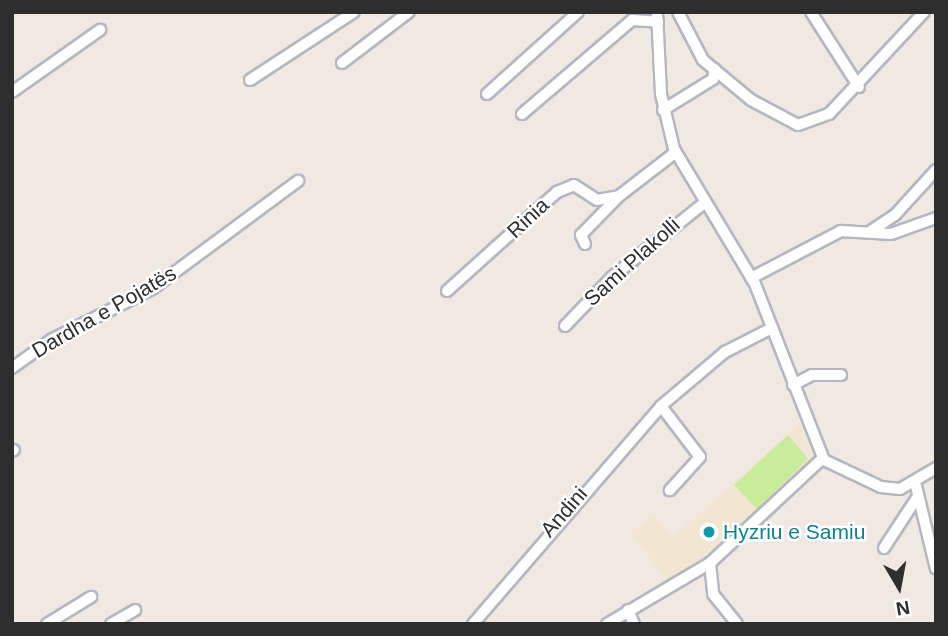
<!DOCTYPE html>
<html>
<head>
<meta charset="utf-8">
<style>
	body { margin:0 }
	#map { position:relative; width:948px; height:636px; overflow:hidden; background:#efe9e1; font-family:Helvetica,sans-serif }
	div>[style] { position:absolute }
	.education>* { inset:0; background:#f0e6d1 }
	.pitch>* { inset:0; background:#c9ec9a }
	.roads { filter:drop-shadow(2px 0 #b4b7c1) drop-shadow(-2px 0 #b4b7c1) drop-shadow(0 2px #b4b7c1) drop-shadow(0 -2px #b4b7c1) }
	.minor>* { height:10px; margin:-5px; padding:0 5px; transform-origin:5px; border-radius:5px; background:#fff }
	.dots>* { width:19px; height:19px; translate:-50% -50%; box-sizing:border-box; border:4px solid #fff; border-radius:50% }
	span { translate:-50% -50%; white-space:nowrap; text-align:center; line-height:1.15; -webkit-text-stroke:5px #fff; paint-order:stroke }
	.street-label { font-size:21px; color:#2e2e2e }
	.culture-label { font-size:21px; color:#0d838f }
	.left { translate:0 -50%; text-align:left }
	.frame { position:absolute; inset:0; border:14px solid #2e2e2e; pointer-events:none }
	.north { position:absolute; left:864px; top:552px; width:70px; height:70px; -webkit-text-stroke:5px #fff; paint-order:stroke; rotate:170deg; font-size:19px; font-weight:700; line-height:28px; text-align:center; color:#2e2e2e }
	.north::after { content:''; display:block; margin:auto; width:24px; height:32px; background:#2e2e2e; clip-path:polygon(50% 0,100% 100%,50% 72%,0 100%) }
</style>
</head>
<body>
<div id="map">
	<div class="education">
		<div style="clip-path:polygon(799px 424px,814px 460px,711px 554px,667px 581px,631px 532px,654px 515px,673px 537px)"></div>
	</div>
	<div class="pitch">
		<div style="clip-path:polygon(788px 435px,808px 459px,757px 509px,734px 485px)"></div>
	</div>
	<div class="roads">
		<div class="minor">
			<div style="left:657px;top:12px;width:82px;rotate:87.2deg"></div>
			<div style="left:661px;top:94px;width:57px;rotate:76.7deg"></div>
			<div style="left:674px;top:149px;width:157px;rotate:59deg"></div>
			<div style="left:755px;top:284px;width:189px;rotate:68.6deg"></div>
			<div style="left:824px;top:460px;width:63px;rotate:25.3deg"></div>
			<div style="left:881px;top:487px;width:19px;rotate:6deg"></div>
			<div style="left:900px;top:489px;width:42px;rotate:-30.3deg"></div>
			<div style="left:678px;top:12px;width:54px;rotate:62.5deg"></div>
			<div style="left:703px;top:60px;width:62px;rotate:39.8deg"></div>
			<div style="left:751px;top:100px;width:53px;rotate:28deg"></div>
			<div style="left:798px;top:125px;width:33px;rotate:-20deg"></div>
			<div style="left:829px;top:114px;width:139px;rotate:-47deg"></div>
			<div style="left:811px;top:12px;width:89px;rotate:57.4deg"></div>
			<div style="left:342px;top:63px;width:84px;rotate:-37.3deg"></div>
			<div style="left:250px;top:80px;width:124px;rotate:-33.2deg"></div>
			<div style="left:12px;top:92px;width:108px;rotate:-35.2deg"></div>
			<div style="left:487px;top:94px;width:122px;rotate:-42deg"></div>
			<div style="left:663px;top:110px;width:59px;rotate:-31.8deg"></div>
			<div style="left:713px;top:79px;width:10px;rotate:-79deg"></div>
			<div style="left:522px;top:114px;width:145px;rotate:-40.5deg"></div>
			<div style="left:632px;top:20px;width:26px;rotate:4deg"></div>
			<div style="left:871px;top:231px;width:29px;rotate:-34deg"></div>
			<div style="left:895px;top:215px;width:61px;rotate:-47.7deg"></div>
			<div style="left:585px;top:244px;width:10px;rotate:-114deg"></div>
			<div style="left:581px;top:235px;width:54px;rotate:-45.7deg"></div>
			<div style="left:619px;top:196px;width:72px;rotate:-37.7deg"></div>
			<div style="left:751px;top:278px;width:102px;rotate:-27.6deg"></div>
			<div style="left:841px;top:231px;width:50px;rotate:3.4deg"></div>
			<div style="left:891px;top:234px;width:48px;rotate:-19.6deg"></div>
			<div style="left:447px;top:291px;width:148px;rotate:-42deg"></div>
			<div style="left:557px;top:192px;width:18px;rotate:-22deg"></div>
			<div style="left:574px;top:185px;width:27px;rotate:33deg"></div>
			<div style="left:597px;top:200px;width:22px;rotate:-10deg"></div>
			<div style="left:565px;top:326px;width:68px;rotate:-46.2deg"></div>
			<div style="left:612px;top:277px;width:118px;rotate:-38.8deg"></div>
			<div style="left:12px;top:368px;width:48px;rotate:-35.7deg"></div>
			<div style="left:51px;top:340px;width:113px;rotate:-26.8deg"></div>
			<div style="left:152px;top:289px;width:182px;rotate:-36.5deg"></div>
			<div style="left:793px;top:385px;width:21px;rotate:-28deg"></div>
			<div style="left:812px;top:375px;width:29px"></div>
			<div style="left:661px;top:406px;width:64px;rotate:52.6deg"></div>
			<div style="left:700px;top:457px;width:45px;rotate:132.3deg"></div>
			<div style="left:12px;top:451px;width:2px;rotate:-27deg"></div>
			<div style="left:915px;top:482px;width:89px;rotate:76.4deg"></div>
			<div style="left:884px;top:548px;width:62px;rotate:-56.8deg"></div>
			<div style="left:710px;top:563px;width:31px;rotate:84deg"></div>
			<div style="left:713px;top:594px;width:38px;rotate:51deg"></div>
			<div style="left:628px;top:610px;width:15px;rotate:67deg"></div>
			<div style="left:47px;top:624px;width:52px;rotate:-31.5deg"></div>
			<div style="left:111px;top:624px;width:28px;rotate:-30deg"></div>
			<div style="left:473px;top:624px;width:288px;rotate:-49.2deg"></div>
			<div style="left:661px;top:406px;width:84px;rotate:-40.2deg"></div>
			<div style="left:725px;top:352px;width:53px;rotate:-27.1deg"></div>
			<div style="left:607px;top:624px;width:120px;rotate:-30.6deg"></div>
			<div style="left:710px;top:563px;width:154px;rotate:-42.9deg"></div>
		</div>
	</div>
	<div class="dots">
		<div style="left:709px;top:532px;background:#0f9aa8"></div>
	</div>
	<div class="street-label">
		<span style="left:528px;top:218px;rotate:-43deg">Rinia</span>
		<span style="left:632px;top:262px;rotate:-42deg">Sami Plakolli</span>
		<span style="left:104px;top:312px;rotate:-30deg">Dardha e Pojatës</span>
		<span style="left:564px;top:512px;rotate:-49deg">Andini</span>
	</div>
	<div class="culture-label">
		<span class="left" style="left:723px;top:532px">Hyzriu e Samiu</span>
	</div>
	<div class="frame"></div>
	<div class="north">N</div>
</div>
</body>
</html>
